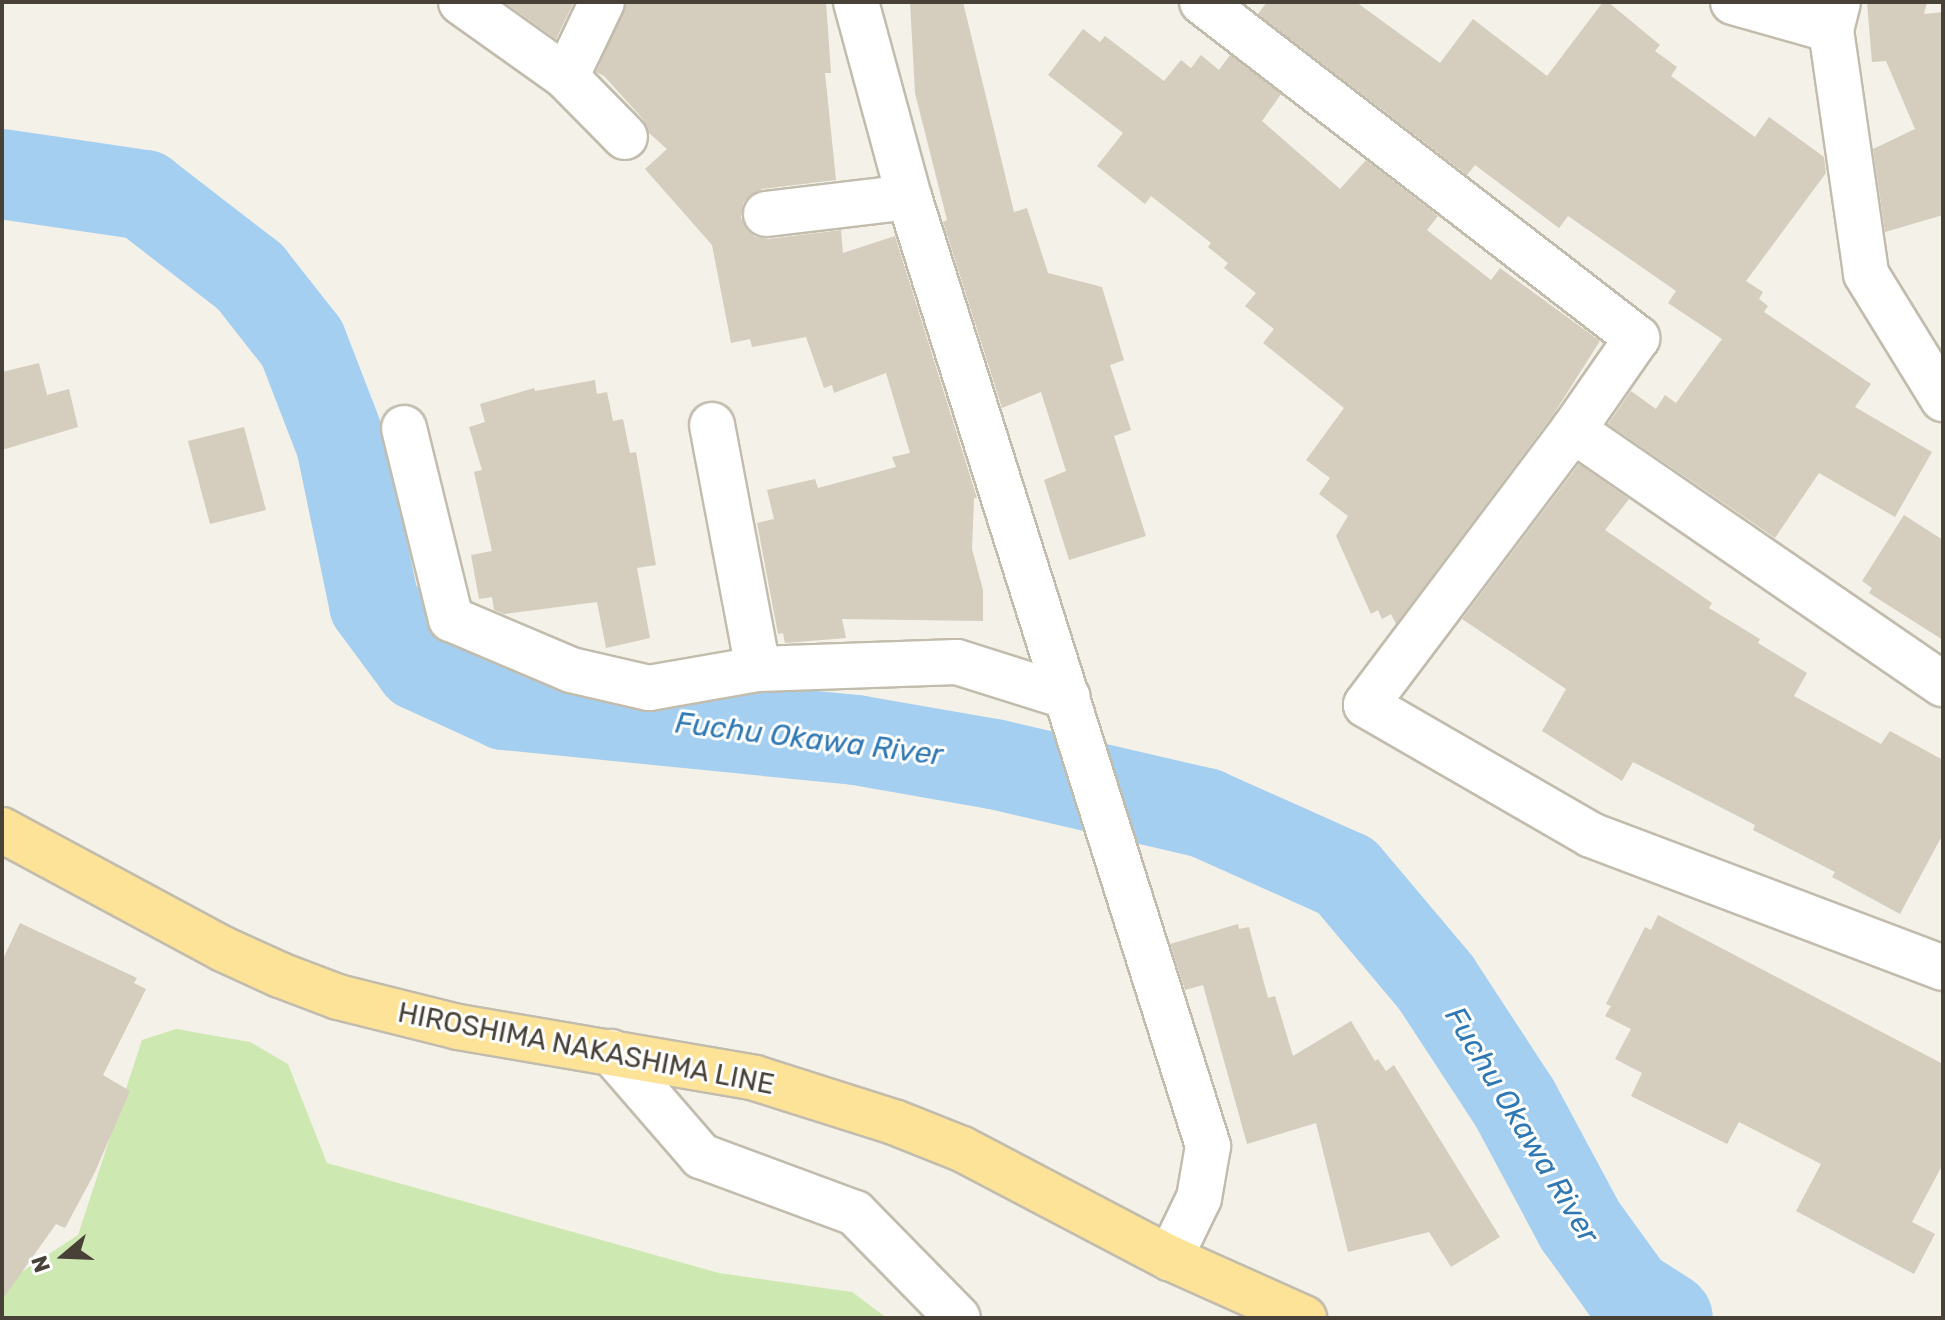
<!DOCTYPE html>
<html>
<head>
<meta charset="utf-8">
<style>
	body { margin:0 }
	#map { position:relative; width:1945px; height:1320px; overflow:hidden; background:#f4f1e8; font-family:Rubik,sans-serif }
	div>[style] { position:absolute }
	.green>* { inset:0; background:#cee8b1 }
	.river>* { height:90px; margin:-45px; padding:0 45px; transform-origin:45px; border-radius:45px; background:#a5cff0 }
	.building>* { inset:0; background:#d5cdbd }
	.roads { filter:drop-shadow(2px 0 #c2bcad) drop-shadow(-2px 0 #c2bcad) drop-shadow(0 2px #c2bcad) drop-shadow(0 -2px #c2bcad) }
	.minor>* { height:44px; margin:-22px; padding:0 22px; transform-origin:22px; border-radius:22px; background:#fff }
	.major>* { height:44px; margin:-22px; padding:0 22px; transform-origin:22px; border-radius:22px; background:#fde398 }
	span { translate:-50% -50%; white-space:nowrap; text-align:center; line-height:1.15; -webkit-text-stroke:6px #fff; paint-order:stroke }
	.street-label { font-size:28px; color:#474137 }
	.water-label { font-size:30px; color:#3078b3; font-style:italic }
	.frame { position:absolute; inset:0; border:4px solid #474137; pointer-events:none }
	.north { position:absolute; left:24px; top:1216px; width:80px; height:80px; -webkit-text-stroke:6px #fff; paint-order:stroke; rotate:251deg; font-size:22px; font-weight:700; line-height:32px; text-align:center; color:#474137 }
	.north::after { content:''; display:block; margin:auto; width:28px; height:36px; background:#474137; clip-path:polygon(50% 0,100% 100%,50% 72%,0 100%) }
</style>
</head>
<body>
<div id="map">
	<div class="green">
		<div style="clip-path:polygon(176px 1029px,250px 1042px,288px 1064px,327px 1163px,719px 1273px,852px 1292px,887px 1318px,2px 1318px,2px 1280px,14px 1277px,78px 1235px,142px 1040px)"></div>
	</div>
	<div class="river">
		<div style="left:2px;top:174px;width:144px;rotate:8.4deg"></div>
		<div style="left:144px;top:195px;width:134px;rotate:37.7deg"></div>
		<div style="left:250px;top:277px;width:84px;rotate:51.8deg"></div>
		<div style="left:302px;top:343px;width:108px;rotate:68.9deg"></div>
		<div style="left:341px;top:444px;width:163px;rotate:78.3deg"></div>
		<div style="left:374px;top:604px;width:77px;rotate:53.4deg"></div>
		<div style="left:420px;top:666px;width:94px;rotate:24.6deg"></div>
		<div style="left:505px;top:705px;width:353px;rotate:5.7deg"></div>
		<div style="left:856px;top:740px;width:140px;rotate:9.9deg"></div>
		<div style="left:994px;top:764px;width:217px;rotate:13.1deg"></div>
		<div style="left:1205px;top:813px;width:154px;rotate:24.1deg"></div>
		<div style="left:1346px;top:876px;width:140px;rotate:49.9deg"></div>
		<div style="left:1436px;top:983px;width:142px;rotate:56.8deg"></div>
		<div style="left:1514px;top:1102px;width:140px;rotate:61.8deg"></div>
		<div style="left:1580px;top:1225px;width:84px;rotate:54.2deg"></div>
		<div style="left:1629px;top:1293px;width:46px;rotate:32.7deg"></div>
	</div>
	<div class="building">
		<div style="clip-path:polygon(504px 2px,574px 2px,556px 39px)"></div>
		<div style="clip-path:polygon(627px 2px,826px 2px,831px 73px,825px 73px,836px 180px,762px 189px,750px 195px,743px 203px,741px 218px,747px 230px,755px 237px,768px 239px,841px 230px,843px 253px,895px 236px,977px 498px,974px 498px,972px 549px,983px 590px,983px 621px,842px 619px,846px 638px,785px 643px,783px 633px,778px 634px,757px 523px,774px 519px,767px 490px,815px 479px,818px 488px,896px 467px,892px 457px,910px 453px,886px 373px,834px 393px,832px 385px,824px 388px,806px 337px,752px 347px,750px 339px,731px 343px,712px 245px,645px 169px,667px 149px,649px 133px,643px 119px,604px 76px,596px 72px)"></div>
		<div style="clip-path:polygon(910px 2px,963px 2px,1014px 212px,1027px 208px,1048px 273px,1102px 287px,1124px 360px,1110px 365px,1131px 430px,1114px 436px,1146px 536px,1069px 560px,1044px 480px,1066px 471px,1041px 392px,1002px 408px,943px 222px,947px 220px,915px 93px)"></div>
		<div style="clip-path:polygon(1267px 2px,1356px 2px,1440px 63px,1473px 19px,1547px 76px,1603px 2px,1608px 2px,1660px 45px,1655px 51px,1677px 67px,1671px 76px,1755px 137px,1769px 117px,1824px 157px,1826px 173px,1746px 281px,1763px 292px,1759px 299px,1768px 306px,1764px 312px,1871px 384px,1855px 407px,1932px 452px,1895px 517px,1819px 473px,1775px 538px,1608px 424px,1631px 391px,1656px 409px,1665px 395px,1676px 403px,1722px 339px,1668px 303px,1676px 291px,1568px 216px,1559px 228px,1475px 165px,1467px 175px,1258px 14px)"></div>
		<div style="clip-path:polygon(1867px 2px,1927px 2px,1924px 14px,1943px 12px,1943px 215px,1885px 232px,1873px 149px,1915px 129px,1886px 61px,1872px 62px)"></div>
		<div style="clip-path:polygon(1083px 29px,1100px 42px,1105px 36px,1164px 81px,1181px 60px,1191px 68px,1201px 55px,1219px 70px,1230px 55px,1281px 94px,1262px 121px,1340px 189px,1366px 160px,1438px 216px,1427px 230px,1491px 280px,1500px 268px,1600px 341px,1553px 415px,1396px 624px,1391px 614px,1382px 619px,1378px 610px,1371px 614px,1336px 536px,1348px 516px,1319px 494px,1330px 478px,1306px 460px,1344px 408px,1263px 343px,1274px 329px,1245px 306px,1256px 293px,1224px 268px,1228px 263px,1208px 247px,1211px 243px,1151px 196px,1145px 204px,1097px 166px,1123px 133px,1048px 75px)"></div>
		<div style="clip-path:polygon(39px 363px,47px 395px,69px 389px,78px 427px,2px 450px,2px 372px)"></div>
		<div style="clip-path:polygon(595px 380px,597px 394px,607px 392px,613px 421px,623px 419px,630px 453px,636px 452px,656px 565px,637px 568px,650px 638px,606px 648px,597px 602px,504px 614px,494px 610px,492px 597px,479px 599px,471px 555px,492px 551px,474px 472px,482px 470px,469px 427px,485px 422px,480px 404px,534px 388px,535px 391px)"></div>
		<div style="clip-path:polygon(244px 427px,266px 510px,210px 524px,188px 441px)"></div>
		<div style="clip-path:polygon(1579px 464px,1629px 499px,1605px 530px,1712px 603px,1709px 608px,1760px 639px,1758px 643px,1807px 673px,1794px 696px,1881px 744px,1890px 731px,1943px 760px,1943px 834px,1900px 914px,1832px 877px,1835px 872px,1753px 830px,1755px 825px,1633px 762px,1622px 781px,1542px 731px,1566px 689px,1462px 619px)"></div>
		<div style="clip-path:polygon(1904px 515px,1943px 540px,1943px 640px,1869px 593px,1872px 588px,1862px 581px)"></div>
		<div style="clip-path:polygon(1658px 915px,1943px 1064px,1943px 1164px,1912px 1222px,1935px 1234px,1914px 1274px,1796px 1211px,1821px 1164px,1739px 1122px,1727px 1144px,1631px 1096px,1642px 1073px,1615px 1059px,1631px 1029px,1605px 1016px,1611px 1006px,1606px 1004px,1645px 927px,1651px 930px)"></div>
		<div style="clip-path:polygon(20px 923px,137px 978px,134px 983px,146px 989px,103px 1075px,130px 1091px,95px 1172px,65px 1228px,56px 1224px,2px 1300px,2px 961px)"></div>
		<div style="clip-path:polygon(1238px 924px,1239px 929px,1249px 927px,1268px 998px,1275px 996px,1293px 1056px,1351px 1021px,1375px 1061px,1378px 1059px,1386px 1071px,1394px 1065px,1500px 1237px,1451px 1267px,1429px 1232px,1348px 1252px,1316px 1123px,1247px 1144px,1203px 985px,1185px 990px,1170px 944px)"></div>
	</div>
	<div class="roads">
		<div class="minor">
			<div style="left:461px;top:2px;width:129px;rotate:35.5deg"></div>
			<div style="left:566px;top:77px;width:84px;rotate:45.5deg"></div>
			<div style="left:856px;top:2px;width:202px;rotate:74.8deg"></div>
			<div style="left:909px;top:197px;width:995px;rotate:72.51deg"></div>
			<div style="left:1208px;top:1146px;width:53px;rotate:99.8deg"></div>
			<div style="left:1199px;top:1198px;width:67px;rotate:115.8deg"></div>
			<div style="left:1202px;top:2px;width:550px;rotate:37.68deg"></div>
			<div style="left:1637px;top:338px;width:112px;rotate:124.8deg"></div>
			<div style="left:1573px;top:430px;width:344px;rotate:127deg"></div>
			<div style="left:1366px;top:705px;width:260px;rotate:30deg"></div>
			<div style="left:1591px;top:835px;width:376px;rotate:20.7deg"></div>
			<div style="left:1733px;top:2px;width:102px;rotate:15.9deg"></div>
			<div style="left:1838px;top:2px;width:29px;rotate:104deg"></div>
			<div style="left:1831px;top:30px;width:246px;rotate:81.8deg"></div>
			<div style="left:1866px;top:274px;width:147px;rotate:58.4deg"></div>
			<div style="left:566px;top:77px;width:83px;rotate:-64.4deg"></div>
			<div style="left:766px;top:214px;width:144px;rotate:-6.8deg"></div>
			<div style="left:712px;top:425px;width:248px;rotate:79.3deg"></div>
			<div style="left:404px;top:428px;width:197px;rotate:76.2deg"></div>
			<div style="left:451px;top:619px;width:130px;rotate:23deg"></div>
			<div style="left:571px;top:670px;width:80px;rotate:13deg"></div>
			<div style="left:649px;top:688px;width:111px;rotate:-9.9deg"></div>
			<div style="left:758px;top:669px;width:199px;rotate:-2deg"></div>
			<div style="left:957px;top:662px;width:116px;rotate:17.5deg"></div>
			<div style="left:1573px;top:430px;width:449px;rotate:34.5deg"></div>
			<div style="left:611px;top:1052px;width:138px;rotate:49.1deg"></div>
			<div style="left:701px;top:1156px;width:164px;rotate:20.3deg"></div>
			<div style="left:855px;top:1213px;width:147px;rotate:45.6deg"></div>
		</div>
		<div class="major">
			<div style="left:2px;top:830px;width:251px;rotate:28.3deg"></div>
			<div style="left:223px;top:949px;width:63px;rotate:24.5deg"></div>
			<div style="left:280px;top:975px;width:62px;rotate:20.8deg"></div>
			<div style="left:338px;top:997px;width:124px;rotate:14deg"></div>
			<div style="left:458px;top:1027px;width:301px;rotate:9.7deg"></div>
			<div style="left:755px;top:1078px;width:146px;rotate:17.6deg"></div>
			<div style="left:894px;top:1122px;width:73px;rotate:21.7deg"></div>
			<div style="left:962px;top:1149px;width:235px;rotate:27.7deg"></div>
			<div style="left:1170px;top:1258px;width:147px;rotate:24.1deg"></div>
		</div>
	</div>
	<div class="street-label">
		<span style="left:586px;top:1049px;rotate:11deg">HIROSHIMA NAKASHIMA LINE</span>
	</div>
	<div class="water-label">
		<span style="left:809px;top:739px;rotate:7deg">Fuchu Okawa River</span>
		<span style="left:1522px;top:1125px;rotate:59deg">Fuchu Okawa River</span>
	</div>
	<div class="frame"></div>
	<div class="north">N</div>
</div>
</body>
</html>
